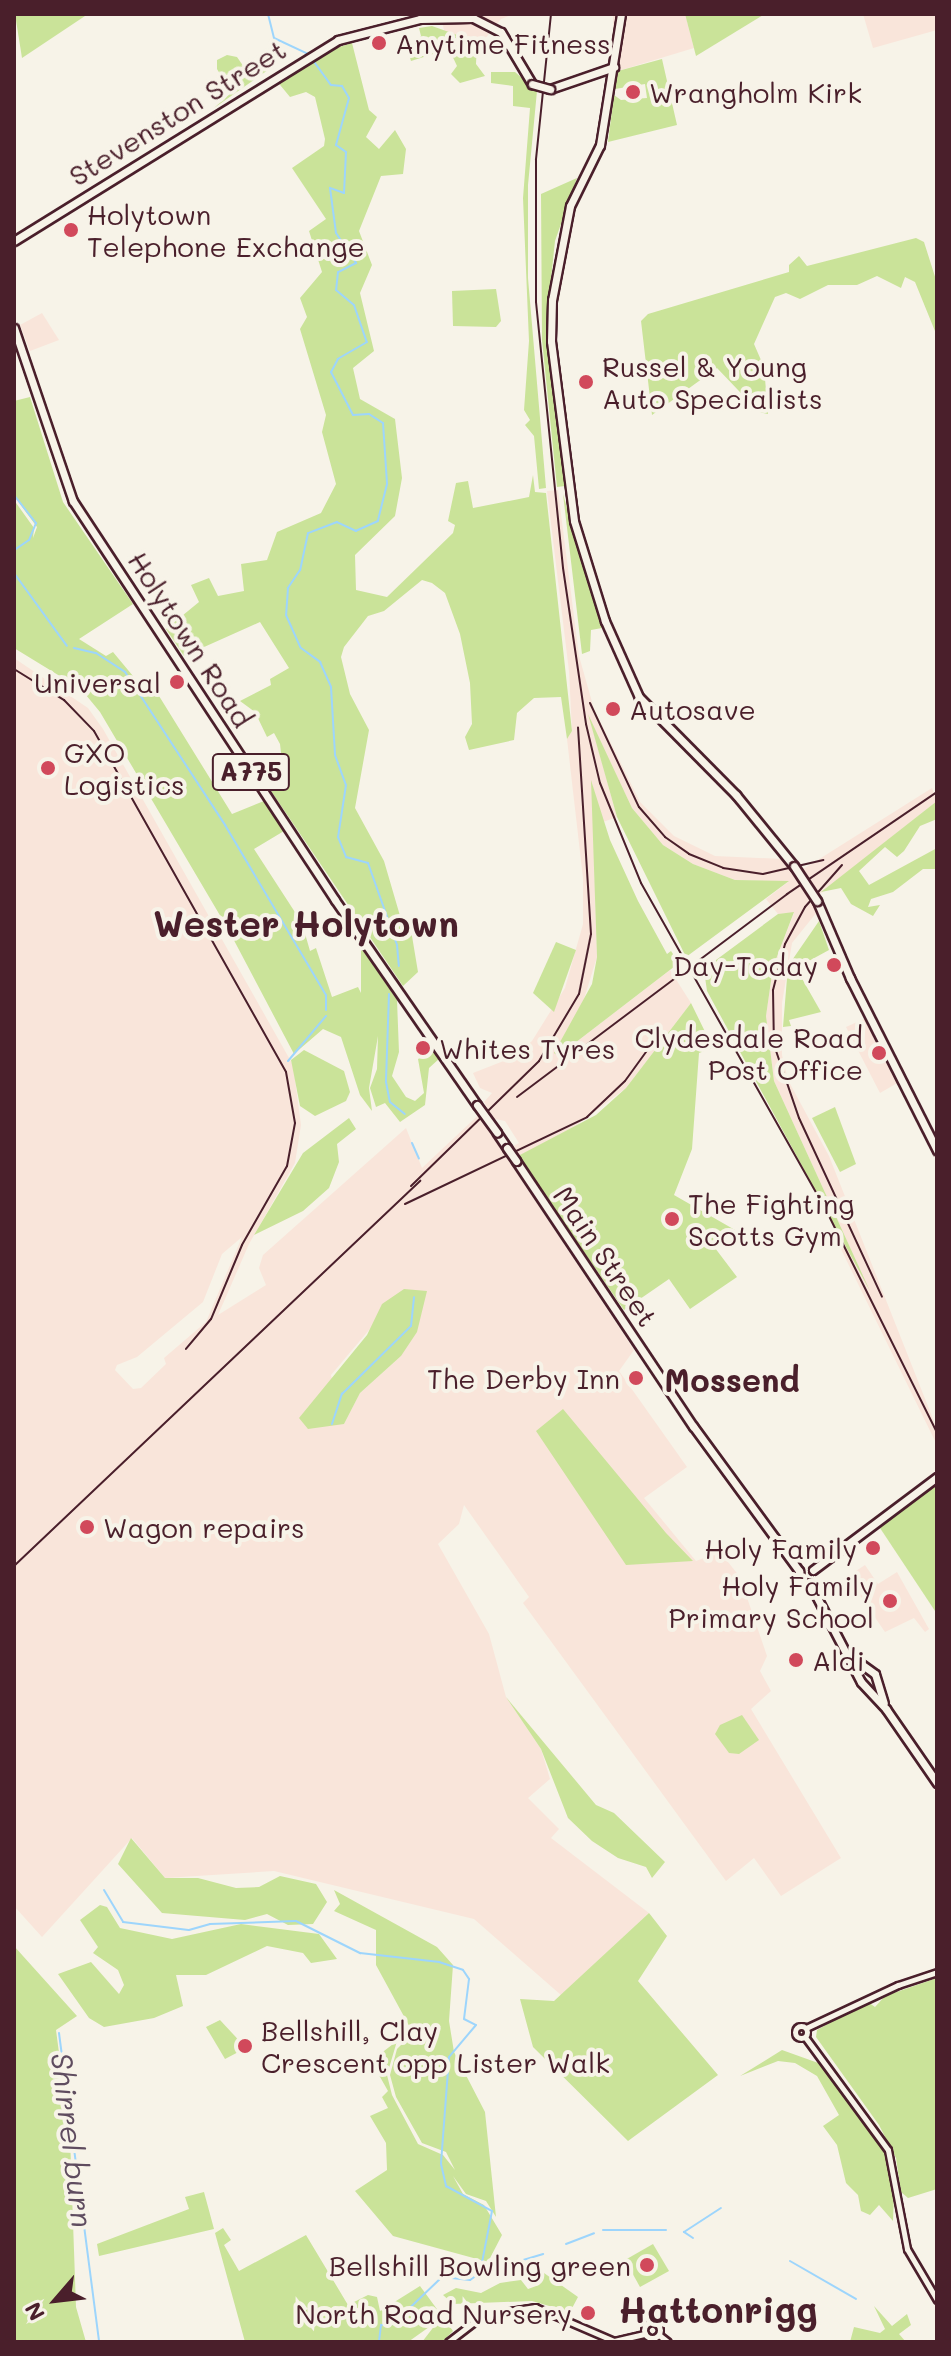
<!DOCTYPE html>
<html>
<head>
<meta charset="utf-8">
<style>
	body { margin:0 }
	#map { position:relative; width:951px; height:2356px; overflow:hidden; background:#f7f3e8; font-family:Mali,sans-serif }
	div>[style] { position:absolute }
	.built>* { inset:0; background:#f9e5da }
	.green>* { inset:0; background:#cae399 }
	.stream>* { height:2px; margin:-1px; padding:0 1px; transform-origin:1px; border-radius:1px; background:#9dd5fc }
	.roads { filter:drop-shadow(2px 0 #4a1f2b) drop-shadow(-2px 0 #4a1f2b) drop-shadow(0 2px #4a1f2b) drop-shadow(0 -2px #4a1f2b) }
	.minor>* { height:5px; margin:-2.5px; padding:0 2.5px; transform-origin:2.5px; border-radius:2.5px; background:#f7f3e8 }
	.minor>.ring { margin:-2.5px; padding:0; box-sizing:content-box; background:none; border:5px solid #f7f3e8; border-radius:50% }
	.major>* { height:7px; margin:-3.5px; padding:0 3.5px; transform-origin:3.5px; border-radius:3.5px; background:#f7f3e8 }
	.rail>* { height:2px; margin:-1px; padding:0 1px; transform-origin:1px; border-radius:1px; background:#4a1f2b }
	.bridges { filter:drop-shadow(2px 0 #4a1f2b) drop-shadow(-2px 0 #4a1f2b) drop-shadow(0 2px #4a1f2b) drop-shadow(0 -2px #4a1f2b) }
	.major-bridge>* { height:7px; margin:-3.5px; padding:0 3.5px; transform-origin:3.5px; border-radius:3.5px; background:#f7f3e8 }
	.dots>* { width:22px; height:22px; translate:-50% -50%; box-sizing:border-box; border:4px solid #f7f3e8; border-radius:50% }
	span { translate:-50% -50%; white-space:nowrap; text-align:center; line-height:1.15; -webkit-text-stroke:8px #f7f3e8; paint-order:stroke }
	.shield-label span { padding:2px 6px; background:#f7f3e8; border:2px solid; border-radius:6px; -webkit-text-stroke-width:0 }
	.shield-label { font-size:26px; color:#4a1f2b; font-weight:700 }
	.poi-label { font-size:28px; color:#4a1f2b }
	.left { translate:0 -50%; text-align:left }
	.right { translate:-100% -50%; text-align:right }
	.street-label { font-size:28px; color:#4a1f2b }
	.water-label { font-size:30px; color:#5f4c5f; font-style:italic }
	.quarter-label { font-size:32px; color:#4a1f2b; font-weight:700 }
	.district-label { font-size:36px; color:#4a1f2b; font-weight:700 }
	.frame { position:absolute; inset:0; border:16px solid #4a1f2b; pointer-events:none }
	.north { position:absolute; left:16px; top:2260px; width:80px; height:80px; -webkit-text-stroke:6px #f7f3e8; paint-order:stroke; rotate:242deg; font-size:22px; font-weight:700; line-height:32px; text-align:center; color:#4a1f2b }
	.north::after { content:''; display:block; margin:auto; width:28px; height:36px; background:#4a1f2b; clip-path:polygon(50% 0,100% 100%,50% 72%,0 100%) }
</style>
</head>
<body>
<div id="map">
	<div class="built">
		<div style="clip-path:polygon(441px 14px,514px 14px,501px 19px,480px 45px,444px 31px)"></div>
		<div style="clip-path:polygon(613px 14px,685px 14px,694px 48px,618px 71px,613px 69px)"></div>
		<div style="clip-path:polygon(863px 14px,937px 14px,937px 30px,873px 48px)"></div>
		<div style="clip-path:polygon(42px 313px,59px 340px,30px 351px,20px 325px)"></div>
		<div style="clip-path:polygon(evenodd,558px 490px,579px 656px,594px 709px,640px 802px,674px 836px,715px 856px,783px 859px,790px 869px,805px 868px,932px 788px,937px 801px,811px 901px,817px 912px,792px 943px,782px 1003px,782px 1055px,788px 1080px,829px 1156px,937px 1429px,937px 1445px,837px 1241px,843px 1238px,864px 1278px,774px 1081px,766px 1016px,773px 967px,794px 913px,778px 914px,766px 899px,788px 882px,735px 880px,693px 864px,663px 845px,632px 808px,590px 720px,617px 817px,603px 822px,592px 784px,597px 957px,579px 1015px,555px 1053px,558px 1056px,670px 970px,691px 1003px,626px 1088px,561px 1137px,518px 1156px,512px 1147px,519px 1143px,505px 1121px,495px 1119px,486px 1127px,634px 1350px,619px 1371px,687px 1467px,644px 1498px,696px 1561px,720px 1552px,740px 1577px,767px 1656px,760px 1671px,771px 1691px,751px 1709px,841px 1858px,781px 1896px,754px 1858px,726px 1881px,523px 1603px,529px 1597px,464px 1505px,459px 1524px,438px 1544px,489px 1634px,506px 1697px,541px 1749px,550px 1779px,528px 1798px,559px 1829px,551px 1838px,649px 1913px,561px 1995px,474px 1919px,274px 1871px,165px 1878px,132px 1838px,42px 1937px,14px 1906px,14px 658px,88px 708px,103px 729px,293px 1065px,301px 1125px,295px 1163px,249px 1244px,218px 1315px,266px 1285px,259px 1268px,263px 1255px,406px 1128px,422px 1168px,487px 1107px,484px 1102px,492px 1093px,480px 1088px,473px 1073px,514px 1057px,532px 1041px,565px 988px,583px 924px,583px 878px,567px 739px,572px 731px,569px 671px,547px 491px,558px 490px,242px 1237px,206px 1322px,164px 1358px,166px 1364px,141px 1388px,133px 1389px,115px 1370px,117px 1365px,137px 1357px,203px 1302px,222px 1254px,242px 1237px,558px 490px,380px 1317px,401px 1356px,360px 1393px,344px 1424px,331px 1375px,380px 1317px)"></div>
		<div style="clip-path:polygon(866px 1018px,899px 1082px,880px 1093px,846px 1027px)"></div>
		<div style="clip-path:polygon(865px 1565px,878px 1584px,897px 1572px,929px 1629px,925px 1632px,914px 1618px,885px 1632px,847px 1577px)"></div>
	</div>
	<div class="green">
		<div style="clip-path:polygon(15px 14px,88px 14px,22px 58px)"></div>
		<div style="clip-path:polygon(685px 14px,765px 14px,696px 56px)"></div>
		<div style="clip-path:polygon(432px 26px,477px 42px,476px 64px,485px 76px,460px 83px,451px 74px,457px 66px,449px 49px,411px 61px,408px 51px,421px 36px,419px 28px)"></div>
		<div style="clip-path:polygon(352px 43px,369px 110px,377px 117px,366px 137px,379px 149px,395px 130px,406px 149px,403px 174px,381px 176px,359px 231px,372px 265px,360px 293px,374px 351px,353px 368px,360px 399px,395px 419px,402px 478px,395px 516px,355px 555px,356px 590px,387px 597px,453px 533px,455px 525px,448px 521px,456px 483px,468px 481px,473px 508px,529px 497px,533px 475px,535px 492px,546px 493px,572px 731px,567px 739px,561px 697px,534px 698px,517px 713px,514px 740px,469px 750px,465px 737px,472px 724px,470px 683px,460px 634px,445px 593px,432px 583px,422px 580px,384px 611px,368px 616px,344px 647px,341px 657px,350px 694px,369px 730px,355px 808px,384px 861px,403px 926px,412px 936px,418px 972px,403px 986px,265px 782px,283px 770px,280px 744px,274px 733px,267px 737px,255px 712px,240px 701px,271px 685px,270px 679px,289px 668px,260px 622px,184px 656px,166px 629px,199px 602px,191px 585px,209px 578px,218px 596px,244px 591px,241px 564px,267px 560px,277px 532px,321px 513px,336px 484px,322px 432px,326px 415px,300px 329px,307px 317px,300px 298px,322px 272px,309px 231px,326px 219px,292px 168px,324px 146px,325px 139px,315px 97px,306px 92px,290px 97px,276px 80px,317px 54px)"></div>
		<div style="clip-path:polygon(227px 55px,237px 57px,246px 70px,263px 60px,268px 70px,214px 108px,231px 93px,217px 69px,217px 60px)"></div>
		<div style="clip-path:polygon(662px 59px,677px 125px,608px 142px,614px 95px,621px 100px,647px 98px,645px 84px,615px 89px,618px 71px)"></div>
		<div style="clip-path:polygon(491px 72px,515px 72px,537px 91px,528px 185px,528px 278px,546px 488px,539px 489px,534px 436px,525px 425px,530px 420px,524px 410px,529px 341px,523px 198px,530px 108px,513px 106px,513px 86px,491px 83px)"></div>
		<div style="clip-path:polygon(577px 178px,555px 241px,547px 317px,565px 486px,557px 487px,542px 340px,541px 194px)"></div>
		<div style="clip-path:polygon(916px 238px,924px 242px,937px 283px,937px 336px,915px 282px,905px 277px,901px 288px,877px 276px,857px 285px,828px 285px,800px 299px,786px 293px,775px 297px,754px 344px,764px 367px,768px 414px,759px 412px,717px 368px,652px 415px,641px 321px,648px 314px,789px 272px,789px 265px,799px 256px,807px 266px)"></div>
		<div style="clip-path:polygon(496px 289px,501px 321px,496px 327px,453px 326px,452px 291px)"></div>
		<div style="clip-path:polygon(30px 397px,63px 502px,133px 604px,79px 639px,106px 656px,113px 652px,143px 688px,151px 683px,232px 814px,264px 801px,284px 831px,254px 849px,302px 923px,310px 951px,316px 948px,332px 997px,358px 987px,361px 993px,361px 947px,397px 1000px,399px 1052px,392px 1076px,406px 1097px,415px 1101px,424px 1093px,418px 1059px,434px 1050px,440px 1058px,429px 1068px,425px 1105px,400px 1122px,385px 1103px,376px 1107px,370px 1088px,377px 1069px,378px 1036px,369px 1088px,372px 1111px,360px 1095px,341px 1037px,323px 1029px,294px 1054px,228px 929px,100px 712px,81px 689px,14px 648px,14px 500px,34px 528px,33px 538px,37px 527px,14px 496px,14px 401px)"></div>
		<div style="clip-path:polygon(563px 494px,602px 628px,591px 630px,590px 651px,582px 654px)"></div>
		<div style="clip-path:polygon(588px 714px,632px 808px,663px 845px,693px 864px,735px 880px,789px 881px,686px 957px,617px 817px)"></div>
		<div style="clip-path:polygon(591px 780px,610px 840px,638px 901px,667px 954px,671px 951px,679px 963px,558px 1056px,554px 1053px,592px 984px,597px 957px)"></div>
		<div style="clip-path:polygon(937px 801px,937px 819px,920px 826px,904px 851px,897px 857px,885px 847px,859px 871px,869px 885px,937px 848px,937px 869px,923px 869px,893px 892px,871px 899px,868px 907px,880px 905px,873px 916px,851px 904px,841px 888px,821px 892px)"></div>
		<div style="clip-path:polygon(794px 912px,773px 967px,766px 1016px,774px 1081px,870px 1291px,707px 991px,705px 977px,716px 960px,778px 914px)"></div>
		<div style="clip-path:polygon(819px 921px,829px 950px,796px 968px,821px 1012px,789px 1020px,791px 1026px,783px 1027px,788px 966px)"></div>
		<div style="clip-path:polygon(556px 942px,576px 950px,554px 1012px,533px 993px)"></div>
		<div style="clip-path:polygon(691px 1003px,713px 1048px,699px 1053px,692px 1149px,674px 1195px,735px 1230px,715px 1248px,737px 1277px,690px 1309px,669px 1279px,624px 1310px,518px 1156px,596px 1115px,626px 1088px)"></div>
		<div style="clip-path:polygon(304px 1050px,344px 1071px,350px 1092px,346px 1101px,315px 1116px,300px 1106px,291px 1060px)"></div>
		<div style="clip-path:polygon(835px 1107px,856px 1164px,840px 1172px,812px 1118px)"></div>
		<div style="clip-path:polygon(349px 1118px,356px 1129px,337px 1144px,339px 1162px,329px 1188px,303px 1211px,254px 1235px,303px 1153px)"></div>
		<div style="clip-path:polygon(404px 1289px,427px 1291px,417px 1332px,401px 1356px,360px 1393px,344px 1424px,308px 1429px,299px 1418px,367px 1335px,382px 1304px)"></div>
		<div style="clip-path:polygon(563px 1409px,666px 1533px,693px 1561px,626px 1565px,536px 1431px)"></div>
		<div style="clip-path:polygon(937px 1483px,937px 1614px,880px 1528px)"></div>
		<div style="clip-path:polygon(506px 1697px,596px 1805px,614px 1813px,665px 1862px,652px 1878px,646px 1867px,618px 1858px,592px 1841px,568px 1818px,541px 1749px)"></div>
		<div style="clip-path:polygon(742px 1715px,759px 1740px,739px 1754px,729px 1753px,715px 1734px,720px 1725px)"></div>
		<div style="clip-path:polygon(131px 1838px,165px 1878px,198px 1878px,236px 1888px,259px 1887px,280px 1876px,316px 1884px,327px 1902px,313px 1924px,288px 1925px,267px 1914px,245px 1920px,162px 1913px,118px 1864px)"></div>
		<div style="clip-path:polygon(334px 1890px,437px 1947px,453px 1965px,449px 2021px,454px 2052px,485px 2112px,496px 2217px,486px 2201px,466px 2194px,453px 2176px,463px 2194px,484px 2205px,502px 2235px,488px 2262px,393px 2236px,355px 2191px,387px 2170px,386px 2143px,370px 2116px,388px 2108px,382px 2097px,388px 2091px,371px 2061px,397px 2041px,387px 2075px,392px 2095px,418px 2144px,443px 2155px,455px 2170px,446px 2152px,422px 2143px,396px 2097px,390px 2075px,397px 2049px,413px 2033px,376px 1965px,376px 1930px,334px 1911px,340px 1904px)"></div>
		<div style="clip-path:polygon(100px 1905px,107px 1907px,120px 1928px,172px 1939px,241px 1924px,319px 1934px,337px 1959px,311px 1963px,303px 1953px,267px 1946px,206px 1975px,176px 1975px,183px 2006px,154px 2018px,104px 2027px,89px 2018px,58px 1974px,91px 1962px,119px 1994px,124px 1985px,118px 1970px,93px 1953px,98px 1947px,80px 1920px)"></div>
		<div style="clip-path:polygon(649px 1913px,667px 1936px,638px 1981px,718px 2075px,628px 2141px,533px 2047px,520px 1999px,554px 2001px)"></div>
		<div style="clip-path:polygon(14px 1946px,77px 2016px,56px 2030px,70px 2137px,76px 2307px,86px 2342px,14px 2342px)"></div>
		<div style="clip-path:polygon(937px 1978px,937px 2189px,908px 2198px,901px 2192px,896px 2158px,879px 2125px,816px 2037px,817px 2030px,868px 2002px,875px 2007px,885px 1996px)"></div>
		<div style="clip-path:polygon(220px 2020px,246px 2048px,225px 2059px,206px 2027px)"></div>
		<div style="clip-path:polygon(782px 2050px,821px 2064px,879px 2144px,888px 2159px,894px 2193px,893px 2221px,879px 2205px,870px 2215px,861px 2211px,858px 2195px,846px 2183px,837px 2145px,823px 2126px,839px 2115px,817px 2076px,795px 2063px,778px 2061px,740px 2076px)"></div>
		<div style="clip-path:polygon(204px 2192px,214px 2229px,99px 2256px,97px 2244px,189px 2209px,185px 2197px)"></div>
		<div style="clip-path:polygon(223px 2228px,231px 2240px,224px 2245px,239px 2271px,306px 2235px,348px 2305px,368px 2295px,377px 2297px,380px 2311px,420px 2286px,453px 2331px,442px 2342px,422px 2342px,439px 2320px,408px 2342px,245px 2342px,215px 2233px)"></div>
		<div style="clip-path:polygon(653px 2244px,669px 2271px,640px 2287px,625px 2260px)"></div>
		<div style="clip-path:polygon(544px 2273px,578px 2297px,570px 2312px,532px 2301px,453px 2304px,443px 2295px,456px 2288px,481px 2293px,500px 2283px,521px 2280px,528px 2289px,539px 2285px)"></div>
		<div style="clip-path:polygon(874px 2306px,892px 2326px,907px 2314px,911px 2325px,899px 2334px,906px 2342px,850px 2342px,854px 2327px,880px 2333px,885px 2329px)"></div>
	</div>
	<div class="stream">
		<div style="left:268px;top:14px;width:25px;rotate:76deg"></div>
		<div style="left:274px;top:38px;width:38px;rotate:25deg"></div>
		<div style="left:312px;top:59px;width:32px;rotate:54deg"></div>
		<div style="left:331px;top:85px;width:11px;rotate:5deg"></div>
		<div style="left:342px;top:86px;width:14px;rotate:60deg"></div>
		<div style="left:349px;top:98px;width:49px;rotate:105.5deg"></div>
		<div style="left:336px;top:145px;width:12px;rotate:35deg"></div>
		<div style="left:346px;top:152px;width:41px;rotate:92.8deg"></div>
		<div style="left:344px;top:193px;width:15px;rotate:-160deg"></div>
		<div style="left:330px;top:188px;width:45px;rotate:82.4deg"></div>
		<div style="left:336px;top:233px;width:36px;rotate:56deg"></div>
		<div style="left:356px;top:263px;width:20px;rotate:153deg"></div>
		<div style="left:338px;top:272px;width:18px;rotate:96deg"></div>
		<div style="left:336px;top:290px;width:23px;rotate:40deg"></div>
		<div style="left:354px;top:305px;width:39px;rotate:71deg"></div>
		<div style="left:367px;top:342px;width:34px;rotate:150deg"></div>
		<div style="left:338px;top:359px;width:15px;rotate:118deg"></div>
		<div style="left:331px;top:372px;width:48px;rotate:62.9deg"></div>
		<div style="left:353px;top:415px;width:16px;rotate:-4deg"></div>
		<div style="left:369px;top:414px;width:17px;rotate:33deg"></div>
		<div style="left:383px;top:423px;width:61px;rotate:86.2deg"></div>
		<div style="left:387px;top:484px;width:38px;rotate:104deg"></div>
		<div style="left:378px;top:521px;width:24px;rotate:156deg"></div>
		<div style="left:356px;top:531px;width:21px;rotate:-155deg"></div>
		<div style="left:337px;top:522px;width:31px;rotate:159deg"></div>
		<div style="left:308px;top:533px;width:38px;rotate:102deg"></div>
		<div style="left:300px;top:570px;width:22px;rotate:124deg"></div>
		<div style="left:288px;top:588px;width:27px;rotate:94deg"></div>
		<div style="left:286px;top:615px;width:36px;rotate:66deg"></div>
		<div style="left:301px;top:648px;width:24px;rotate:36deg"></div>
		<div style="left:320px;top:662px;width:27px;rotate:66deg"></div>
		<div style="left:331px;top:687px;width:68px;rotate:86.6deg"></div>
		<div style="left:335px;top:755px;width:32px;rotate:70deg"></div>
		<div style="left:346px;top:785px;width:53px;rotate:98.7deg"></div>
		<div style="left:338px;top:837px;width:22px;rotate:68deg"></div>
		<div style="left:346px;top:857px;width:23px;rotate:15deg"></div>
		<div style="left:368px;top:863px;width:87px;rotate:70.5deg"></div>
		<div style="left:397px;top:945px;width:21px;rotate:85deg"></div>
		<div style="left:14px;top:495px;width:36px;rotate:52deg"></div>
		<div style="left:36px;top:523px;width:18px;rotate:112deg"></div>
		<div style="left:29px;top:540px;width:18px;rotate:146deg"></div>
		<div style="left:14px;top:573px;width:90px;rotate:54deg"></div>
		<div style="left:74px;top:648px;width:23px;rotate:13deg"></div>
		<div style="left:96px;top:653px;width:35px;rotate:33deg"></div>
		<div style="left:125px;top:672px;width:183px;rotate:56.8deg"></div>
		<div style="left:225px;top:825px;width:198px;rotate:59.3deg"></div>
		<div style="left:326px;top:995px;width:15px;rotate:90deg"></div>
		<div style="left:389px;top:994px;width:88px;rotate:92deg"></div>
		<div style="left:386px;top:1082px;width:20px;rotate:79deg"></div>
		<div style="left:390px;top:1102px;width:19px;rotate:39deg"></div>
		<div style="left:288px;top:1061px;width:59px;rotate:-49.8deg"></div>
		<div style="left:412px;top:1143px;width:17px;rotate:66deg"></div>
		<div style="left:332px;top:1424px;width:32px;rotate:-72deg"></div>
		<div style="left:342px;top:1394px;width:97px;rotate:-44.6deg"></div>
		<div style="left:411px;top:1326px;width:29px;rotate:-84deg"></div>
		<div style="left:104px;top:1890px;width:37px;rotate:59deg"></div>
		<div style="left:123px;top:1922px;width:66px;rotate:6.9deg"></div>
		<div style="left:189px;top:1930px;width:22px;rotate:-16deg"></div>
		<div style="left:210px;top:1924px;width:86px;rotate:-2deg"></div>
		<div style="left:296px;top:1921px;width:72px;rotate:26.6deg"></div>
		<div style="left:360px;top:1953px;width:80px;rotate:6.5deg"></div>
		<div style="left:439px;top:1962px;width:25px;rotate:18deg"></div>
		<div style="left:463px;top:1970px;width:11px;rotate:56deg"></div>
		<div style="left:469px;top:1979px;width:40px;rotate:97.1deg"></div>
		<div style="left:464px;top:2019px;width:13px;rotate:27deg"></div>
		<div style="left:476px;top:2025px;width:42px;rotate:130.2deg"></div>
		<div style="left:449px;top:2057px;width:107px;rotate:94.3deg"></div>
		<div style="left:441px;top:2164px;width:23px;rotate:77deg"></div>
		<div style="left:446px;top:2186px;width:52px;rotate:28.5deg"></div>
		<div style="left:492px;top:2211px;width:63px;rotate:101deg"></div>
		<div style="left:480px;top:2273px;width:12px;rotate:145deg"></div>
		<div style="left:470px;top:2280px;width:28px;rotate:-174deg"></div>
		<div style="left:442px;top:2277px;width:68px;rotate:136.2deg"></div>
		<div style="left:393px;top:2324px;width:12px;rotate:175deg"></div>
		<div style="left:381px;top:2325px;width:17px;rotate:97deg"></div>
		<div style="left:59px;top:2033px;width:312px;rotate:82.6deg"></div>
		<div style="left:603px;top:2230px;width:63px"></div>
		<div style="left:693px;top:2238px;width:11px;rotate:-146deg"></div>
		<div style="left:684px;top:2232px;width:44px;rotate:-33deg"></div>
		<div style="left:566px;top:2244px;width:30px;rotate:-21deg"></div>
		<div style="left:790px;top:2261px;width:76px;rotate:29.9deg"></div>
		<div style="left:480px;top:2273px;width:66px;rotate:-16.8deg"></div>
	</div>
	<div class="roads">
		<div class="minor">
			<div class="ring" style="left:795px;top:2026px;width:7px;height:7px"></div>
			<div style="left:806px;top:2028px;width:102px;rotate:-25.1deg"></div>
			<div style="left:898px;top:1985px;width:41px;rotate:-18.4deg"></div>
			<div style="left:805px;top:2037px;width:140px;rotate:53.7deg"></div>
			<div style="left:888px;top:2150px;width:101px;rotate:79.1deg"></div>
			<div style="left:907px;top:2249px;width:59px;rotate:59.5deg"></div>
			<div class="ring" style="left:644px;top:2322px;width:11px;height:11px"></div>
			<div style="left:659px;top:2335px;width:11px;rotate:38deg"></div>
			<div style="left:448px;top:2342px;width:44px;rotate:-37.6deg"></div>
			<div style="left:483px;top:2315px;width:53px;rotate:-8.7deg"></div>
			<div style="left:535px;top:2307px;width:86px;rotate:23.3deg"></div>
			<div style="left:614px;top:2341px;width:32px;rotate:-13deg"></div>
		</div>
		<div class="major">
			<div style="left:621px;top:14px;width:133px;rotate:99.1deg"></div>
			<div style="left:600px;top:145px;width:68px;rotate:116.2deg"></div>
			<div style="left:570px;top:206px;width:96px;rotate:100.8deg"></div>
			<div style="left:552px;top:300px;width:41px;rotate:91.4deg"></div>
			<div style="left:551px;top:341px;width:181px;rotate:82.7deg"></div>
			<div style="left:574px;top:521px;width:105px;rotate:72.8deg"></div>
			<div style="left:605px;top:621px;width:83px;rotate:65.9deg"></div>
			<div style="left:639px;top:697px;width:138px;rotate:45.3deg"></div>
			<div style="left:736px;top:795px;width:92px;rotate:50.8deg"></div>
			<div style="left:550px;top:89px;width:68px;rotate:-19deg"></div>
			<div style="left:14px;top:241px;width:381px;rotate:-31.8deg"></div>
			<div style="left:338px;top:40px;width:85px;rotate:-14.4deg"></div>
			<div style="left:420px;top:19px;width:53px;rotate:-1.1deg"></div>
			<div style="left:473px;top:18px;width:31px;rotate:27deg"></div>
			<div style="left:501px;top:32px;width:61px;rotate:59.2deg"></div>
			<div style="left:14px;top:328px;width:183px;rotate:71.2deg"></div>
			<div style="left:73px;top:501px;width:477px;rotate:56.7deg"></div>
			<div style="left:335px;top:900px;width:249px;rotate:55.3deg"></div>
			<div style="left:817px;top:901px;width:84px;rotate:66.8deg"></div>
			<div style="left:850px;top:978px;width:193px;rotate:63.2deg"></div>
			<div style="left:497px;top:1133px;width:18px;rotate:56deg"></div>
			<div style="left:516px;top:1161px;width:319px;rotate:56.3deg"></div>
			<div style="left:693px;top:1426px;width:180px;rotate:53.8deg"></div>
			<div style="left:813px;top:1570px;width:155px;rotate:-36.9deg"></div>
			<div style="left:799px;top:1571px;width:11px;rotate:85deg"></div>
			<div style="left:800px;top:1582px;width:10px;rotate:11deg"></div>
			<div style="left:810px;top:1584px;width:110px;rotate:62.5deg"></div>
			<div style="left:861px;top:1682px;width:37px;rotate:47deg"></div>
			<div style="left:886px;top:1709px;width:90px;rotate:55.4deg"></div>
			<div style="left:853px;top:1658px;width:27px;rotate:36deg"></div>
			<div style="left:875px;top:1674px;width:30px;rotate:73deg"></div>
		</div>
	</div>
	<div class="rail">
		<div style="left:551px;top:14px;width:147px;rotate:95.9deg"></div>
		<div style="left:536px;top:160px;width:142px;rotate:90deg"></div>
		<div style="left:536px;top:302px;width:267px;rotate:84.2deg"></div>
		<div style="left:563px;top:568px;width:158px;rotate:81.6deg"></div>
		<div style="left:586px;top:724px;width:61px;rotate:76.7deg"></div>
		<div style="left:600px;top:783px;width:108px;rotate:67.7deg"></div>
		<div style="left:641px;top:883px;width:371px;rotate:60.5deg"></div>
		<div style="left:824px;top:1206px;width:254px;rotate:63.5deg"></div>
		<div style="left:14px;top:669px;width:59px;rotate:31.8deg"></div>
		<div style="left:64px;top:700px;width:43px;rotate:45.9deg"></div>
		<div style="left:94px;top:731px;width:391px;rotate:60.6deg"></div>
		<div style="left:286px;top:1072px;width:52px;rotate:80deg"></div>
		<div style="left:295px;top:1123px;width:44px;rotate:100.5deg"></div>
		<div style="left:287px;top:1166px;width:91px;rotate:119.7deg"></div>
		<div style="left:242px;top:1245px;width:80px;rotate:112.7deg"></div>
		<div style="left:211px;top:1319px;width:39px;rotate:130deg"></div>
		<div style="left:590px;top:703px;width:115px;rotate:64.8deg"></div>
		<div style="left:639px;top:807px;width:40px;rotate:49deg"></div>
		<div style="left:665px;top:837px;width:29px;rotate:35deg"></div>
		<div style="left:689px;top:854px;width:37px;rotate:22deg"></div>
		<div style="left:723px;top:868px;width:40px;rotate:8.5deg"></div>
		<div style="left:763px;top:874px;width:62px;rotate:-13.1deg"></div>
		<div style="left:842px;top:865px;width:56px;rotate:131.4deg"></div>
		<div style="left:805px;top:907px;width:42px;rotate:118.4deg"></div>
		<div style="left:785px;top:944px;width:48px;rotate:104.6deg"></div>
		<div style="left:773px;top:990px;width:55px;rotate:89deg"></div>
		<div style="left:774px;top:1045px;width:77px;rotate:71.1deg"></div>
		<div style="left:799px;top:1118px;width:197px;rotate:65.1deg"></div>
		<div style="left:517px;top:1097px;width:338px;rotate:-36.9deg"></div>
		<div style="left:787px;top:894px;width:181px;rotate:-34.2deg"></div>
		<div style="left:411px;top:1186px;width:179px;rotate:-44.3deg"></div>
		<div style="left:539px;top:1061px;width:78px;rotate:-59.2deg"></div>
		<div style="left:579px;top:994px;width:61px;rotate:-78.7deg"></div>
		<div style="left:591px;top:934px;width:207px;rotate:-93.6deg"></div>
		<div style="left:405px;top:1204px;width:202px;rotate:-25.5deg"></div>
		<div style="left:587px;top:1117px;width:52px;rotate:-43.5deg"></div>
		<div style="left:625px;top:1081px;width:58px;rotate:-54.1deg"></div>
		<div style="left:14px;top:1566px;width:560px;rotate:-43.48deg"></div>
	</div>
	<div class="bridges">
		<div class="major-bridge">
			<div style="left:532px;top:84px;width:19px;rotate:16deg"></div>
			<div style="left:794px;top:866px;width:42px;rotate:56.7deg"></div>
			<div style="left:477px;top:1105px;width:34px;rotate:54deg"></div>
			<div style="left:507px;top:1148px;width:16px;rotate:55deg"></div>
		</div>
	</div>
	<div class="dots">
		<div style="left:379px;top:43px;background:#d1495b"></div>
		<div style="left:633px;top:92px;background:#d1495b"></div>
		<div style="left:71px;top:230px;background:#d1495b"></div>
		<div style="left:586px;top:382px;background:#d1495b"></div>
		<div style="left:177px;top:682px;background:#d1495b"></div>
		<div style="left:613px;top:709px;background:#d1495b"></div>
		<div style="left:48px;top:768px;background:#d1495b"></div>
		<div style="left:834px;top:965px;background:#d1495b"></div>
		<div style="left:423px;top:1048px;background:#d1495b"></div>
		<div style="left:879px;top:1053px;background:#d1495b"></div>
		<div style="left:672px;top:1219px;background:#d1495b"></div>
		<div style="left:636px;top:1378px;background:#d1495b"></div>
		<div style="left:87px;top:1527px;background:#d1495b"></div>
		<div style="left:873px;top:1548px;background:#d1495b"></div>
		<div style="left:890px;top:1601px;background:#d1495b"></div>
		<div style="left:796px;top:1660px;background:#d1495b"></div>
		<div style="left:245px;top:2046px;background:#d1495b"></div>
		<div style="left:647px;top:2265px;background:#d1495b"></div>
		<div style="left:588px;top:2313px;background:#d1495b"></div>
	</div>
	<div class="shield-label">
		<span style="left:251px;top:772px">A775</span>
	</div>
	<div class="poi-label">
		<span class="left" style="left:395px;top:43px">Anytime Fitness</span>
		<span class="left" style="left:649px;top:92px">Wrangholm Kirk</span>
		<span class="left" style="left:87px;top:230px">Holytown<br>Telephone Exchange</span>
		<span class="left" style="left:602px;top:382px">Russel &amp; Young<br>Auto Specialists</span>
		<span class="right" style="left:161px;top:682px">Universal</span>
		<span class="left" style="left:629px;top:709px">Autosave</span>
		<span class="left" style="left:64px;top:768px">GXO<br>Logistics</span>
		<span class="right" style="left:818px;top:965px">Day-Today</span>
		<span class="right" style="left:863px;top:1053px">Clydesdale Road<br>Post Office</span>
		<span class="left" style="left:439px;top:1048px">Whites Tyres</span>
		<span class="left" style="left:688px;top:1219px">The Fighting<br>Scotts Gym</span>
		<span class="right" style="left:620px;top:1378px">The Derby Inn</span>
		<span class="left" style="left:103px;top:1527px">Wagon repairs</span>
		<span class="right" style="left:857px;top:1548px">Holy Family</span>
		<span class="right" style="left:874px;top:1601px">Holy Family<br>Primary School</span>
		<span class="left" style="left:812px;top:1660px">Aldi</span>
		<span class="left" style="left:261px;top:2046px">Bellshill, Clay<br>Crescent opp Lister Walk</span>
		<span class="right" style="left:631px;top:2265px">Bellshill Bowling green</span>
		<span class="right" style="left:572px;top:2313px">North Road Nursery</span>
	</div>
	<div class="street-label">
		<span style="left:177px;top:112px;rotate:-32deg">Stevenston Street</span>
		<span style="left:191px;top:639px;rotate:57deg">Holytown Road</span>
		<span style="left:606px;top:1256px;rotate:56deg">Main Street</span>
	</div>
	<div class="water-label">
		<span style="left:73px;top:2140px;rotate:83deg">Shirrel burn</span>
	</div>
	<div class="quarter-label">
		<span style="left:732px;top:1379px">Mossend</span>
	</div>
	<div class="district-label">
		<span style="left:306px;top:923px">Wester Holytown</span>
		<span style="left:718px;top:2309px">Hattonrigg</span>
	</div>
	<div class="frame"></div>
	<div class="north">N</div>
</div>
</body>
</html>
